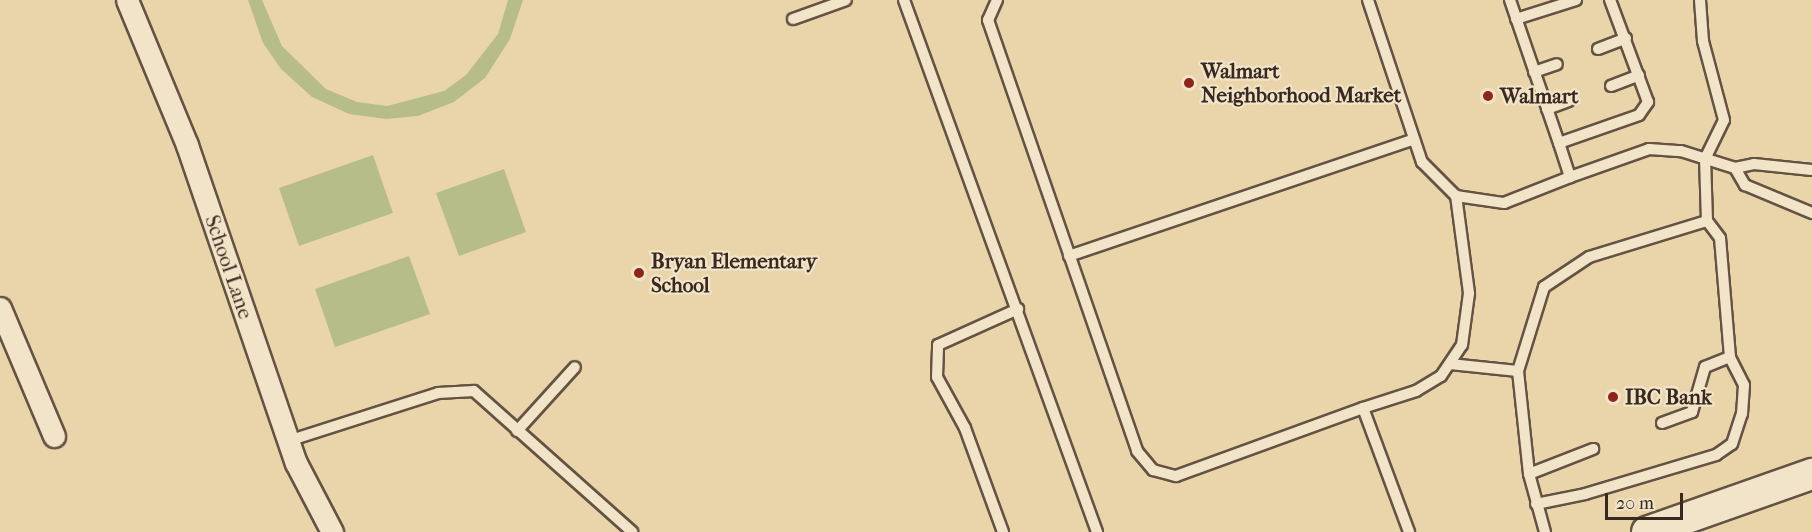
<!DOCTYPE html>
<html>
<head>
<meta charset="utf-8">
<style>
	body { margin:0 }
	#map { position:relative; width:1812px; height:532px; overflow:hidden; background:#ead5ab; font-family:"IM FELL French Canon",serif }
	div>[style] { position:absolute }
	.green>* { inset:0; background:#b7bd89 }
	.roads { filter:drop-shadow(2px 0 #645343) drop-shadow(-2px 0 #645343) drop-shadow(0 2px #645343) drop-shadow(0 -2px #645343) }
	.lane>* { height:10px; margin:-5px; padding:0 5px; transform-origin:5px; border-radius:5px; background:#f1e4c8 }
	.street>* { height:21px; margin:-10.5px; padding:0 10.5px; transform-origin:10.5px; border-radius:10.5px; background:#f1e4c8 }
	.secondary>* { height:30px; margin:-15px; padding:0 15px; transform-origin:15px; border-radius:15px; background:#f1e4c8 }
	.dots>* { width:16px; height:16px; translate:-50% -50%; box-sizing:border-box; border:3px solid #f1e4c8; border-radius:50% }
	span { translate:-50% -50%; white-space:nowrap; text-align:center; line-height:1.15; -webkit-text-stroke:4.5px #f1e4c8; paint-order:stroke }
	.poi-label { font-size:21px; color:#372820; font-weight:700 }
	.left { translate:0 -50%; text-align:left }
	.street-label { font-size:21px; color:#372820 }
	.scale { position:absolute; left:1605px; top:493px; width:78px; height:27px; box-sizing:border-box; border:3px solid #372820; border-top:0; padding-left:8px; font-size:18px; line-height:21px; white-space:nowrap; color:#372820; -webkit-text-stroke:4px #f1e4c8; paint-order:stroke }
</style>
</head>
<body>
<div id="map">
	<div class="green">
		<div style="clip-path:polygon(248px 0,262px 0,282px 46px,326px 89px,357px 102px,387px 106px,444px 91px,466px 75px,498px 34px,508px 0,523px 0,510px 39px,485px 78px,454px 102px,418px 116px,386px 119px,349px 114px,312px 97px,281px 69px,263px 43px)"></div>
		<div style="clip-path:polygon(373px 155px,393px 213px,299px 246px,279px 188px)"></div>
		<div style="clip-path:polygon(504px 169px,526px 232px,459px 256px,436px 193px)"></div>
		<div style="clip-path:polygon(409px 256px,430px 314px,335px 347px,315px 289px)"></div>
	</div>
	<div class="roads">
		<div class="lane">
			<div style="left:904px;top:0;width:566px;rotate:70.06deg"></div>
			<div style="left:997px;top:0;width:22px;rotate:114deg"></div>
			<div style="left:988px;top:20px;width:456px;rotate:70.9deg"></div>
			<div style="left:1137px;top:451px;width:25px;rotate:50deg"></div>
			<div style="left:1153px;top:470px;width:24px;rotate:15deg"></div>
			<div style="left:1176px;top:476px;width:199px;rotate:-20deg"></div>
			<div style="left:1363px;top:408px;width:132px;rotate:69.6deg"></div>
			<div style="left:1368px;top:0;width:171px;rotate:71.6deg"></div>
			<div style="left:1422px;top:162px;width:48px;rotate:45deg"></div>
			<div style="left:1456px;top:196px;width:49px;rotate:8.3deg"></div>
			<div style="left:1504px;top:203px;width:71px;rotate:-21.5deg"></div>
			<div style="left:1510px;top:0;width:151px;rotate:71.1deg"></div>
			<div style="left:1559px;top:143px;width:85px;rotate:-19.3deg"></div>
			<div style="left:1639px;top:115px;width:16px;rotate:-55deg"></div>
			<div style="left:1648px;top:102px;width:109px;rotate:-110.4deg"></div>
			<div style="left:793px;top:19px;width:56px;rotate:-19.7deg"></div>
			<div style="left:1516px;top:19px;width:63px;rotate:-17.6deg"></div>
			<div style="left:1598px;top:49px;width:30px;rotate:-21deg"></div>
			<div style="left:1534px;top:72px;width:24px;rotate:-19deg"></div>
			<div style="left:1611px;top:86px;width:30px;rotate:-21deg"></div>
			<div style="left:1547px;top:109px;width:23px;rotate:-20deg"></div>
			<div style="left:1559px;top:143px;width:36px;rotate:72deg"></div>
			<div style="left:1570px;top:177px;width:84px;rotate:-19.5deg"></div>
			<div style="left:1649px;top:149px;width:32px;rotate:4deg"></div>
			<div style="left:1681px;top:151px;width:57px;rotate:17.5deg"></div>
			<div style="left:1735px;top:168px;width:19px;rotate:-12deg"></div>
			<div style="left:1754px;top:164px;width:58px;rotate:5.9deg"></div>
			<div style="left:1735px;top:168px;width:20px;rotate:60deg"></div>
			<div style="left:1745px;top:185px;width:73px;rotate:22.7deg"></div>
			<div style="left:1069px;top:256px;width:364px;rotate:-18.7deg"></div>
			<div style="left:1450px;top:364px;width:68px;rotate:5.9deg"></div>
			<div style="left:1363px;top:408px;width:56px;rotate:-17.8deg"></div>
			<div style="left:1416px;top:391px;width:29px;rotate:-31deg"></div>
			<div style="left:1441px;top:376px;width:37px;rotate:-56deg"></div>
			<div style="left:1462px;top:345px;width:52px;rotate:-82.3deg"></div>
			<div style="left:1469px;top:293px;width:98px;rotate:-97.6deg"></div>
			<div style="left:1662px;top:423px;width:32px;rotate:-20deg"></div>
			<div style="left:1692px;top:412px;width:47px;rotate:-73.9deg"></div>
			<div style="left:1705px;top:367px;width:27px;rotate:-22deg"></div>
			<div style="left:517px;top:431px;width:86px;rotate:-47.8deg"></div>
			<div style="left:288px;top:441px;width:157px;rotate:-17.7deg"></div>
			<div style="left:438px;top:393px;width:36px;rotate:-3deg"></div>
			<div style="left:474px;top:391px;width:212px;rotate:41.7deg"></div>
			<div style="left:1529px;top:474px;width:69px;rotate:-21.3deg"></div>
			<div style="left:1536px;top:504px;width:50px;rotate:-11.5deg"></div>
			<div style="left:1585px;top:494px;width:137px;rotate:-16.6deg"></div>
			<div style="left:1716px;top:455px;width:19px;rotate:-35deg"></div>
			<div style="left:1732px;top:444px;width:32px;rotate:-72deg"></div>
			<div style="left:1742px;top:414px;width:29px;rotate:-86deg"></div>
			<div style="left:1744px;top:385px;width:31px;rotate:-117deg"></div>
			<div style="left:1730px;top:357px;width:119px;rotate:-94.8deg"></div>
			<div style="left:1720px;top:238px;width:21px;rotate:-127deg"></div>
			<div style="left:1003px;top:532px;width:111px;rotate:-110.1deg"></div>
			<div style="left:965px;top:428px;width:58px;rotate:-118.8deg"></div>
			<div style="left:937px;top:377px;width:32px;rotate:-88deg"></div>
			<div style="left:938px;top:345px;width:88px;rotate:-24.2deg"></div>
			<div style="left:1545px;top:532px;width:60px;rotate:-105.4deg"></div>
			<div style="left:1529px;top:474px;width:104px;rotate:-96.1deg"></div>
			<div style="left:1518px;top:371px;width:88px;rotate:-72.8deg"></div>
			<div style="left:1544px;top:287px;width:54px;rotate:-33.7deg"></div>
			<div style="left:1589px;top:257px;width:123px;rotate:-17deg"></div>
			<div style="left:1707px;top:221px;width:62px;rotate:-91.8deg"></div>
			<div style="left:1705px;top:159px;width:43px;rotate:-64deg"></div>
			<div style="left:1724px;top:120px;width:82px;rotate:-104.9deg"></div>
			<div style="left:1703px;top:41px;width:41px;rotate:-94.2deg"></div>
		</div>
		<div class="street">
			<div style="left:127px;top:0;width:157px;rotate:67.5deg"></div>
			<div style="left:187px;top:145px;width:336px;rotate:71.1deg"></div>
			<div style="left:296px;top:463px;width:78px;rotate:62.4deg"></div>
			<div style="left:0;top:308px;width:139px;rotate:67.1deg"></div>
		</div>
		<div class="secondary">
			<div style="left:1647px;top:532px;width:175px;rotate:-19.4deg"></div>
		</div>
	</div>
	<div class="dots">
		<div style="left:1189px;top:83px;background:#8f2418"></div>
		<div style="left:1488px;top:96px;background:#8f2418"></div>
		<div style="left:639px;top:273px;background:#8f2418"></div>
		<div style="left:1613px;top:397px;background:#8f2418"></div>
	</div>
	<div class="poi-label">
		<span class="left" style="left:1201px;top:83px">Walmart<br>Neighborhood Market</span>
		<span class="left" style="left:1500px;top:96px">Walmart</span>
		<span class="left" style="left:651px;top:273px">Bryan Elementary<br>School</span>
		<span class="left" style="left:1625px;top:397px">IBC Bank</span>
	</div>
	<div class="street-label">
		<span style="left:229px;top:267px;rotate:71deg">School Lane</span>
	</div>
	<div class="scale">20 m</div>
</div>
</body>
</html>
